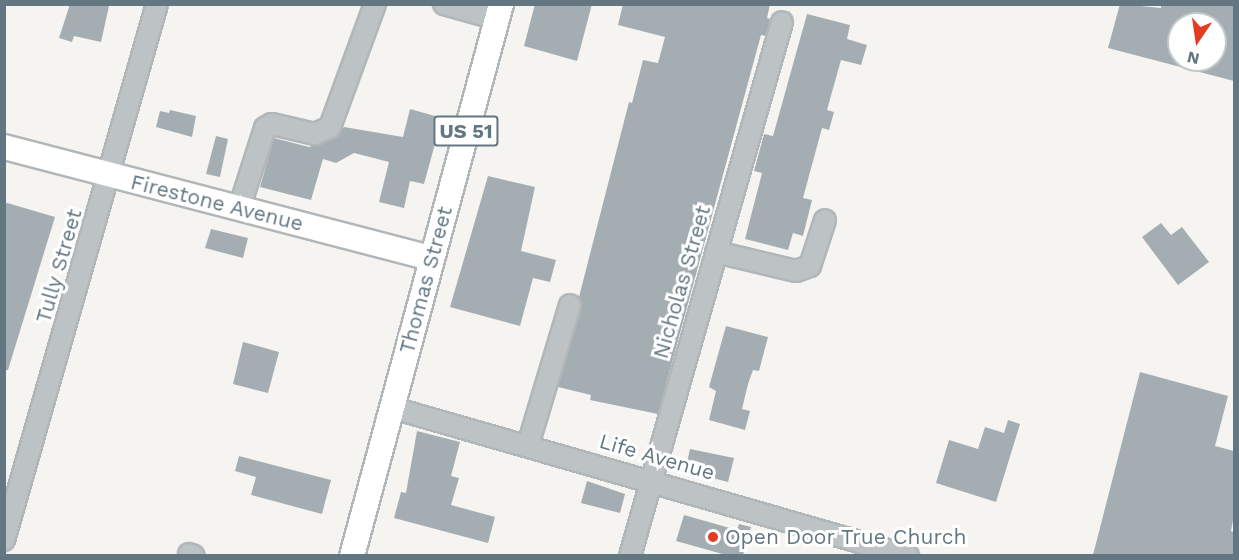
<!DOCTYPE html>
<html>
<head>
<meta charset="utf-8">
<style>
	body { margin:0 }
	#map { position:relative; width:1239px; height:560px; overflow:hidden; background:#f5f4f0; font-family:"Work Sans",sans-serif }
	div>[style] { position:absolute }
	.building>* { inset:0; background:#a4aeb2 }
	.roads { filter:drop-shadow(2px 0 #b1b6b9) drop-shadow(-2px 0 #b1b6b9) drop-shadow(0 2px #b1b6b9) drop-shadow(0 -2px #b1b6b9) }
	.minor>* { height:20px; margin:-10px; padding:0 10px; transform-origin:10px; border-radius:10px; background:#bdc2c5 }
	.major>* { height:24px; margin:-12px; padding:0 12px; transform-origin:12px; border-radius:12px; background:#fff }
	.dots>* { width:16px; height:16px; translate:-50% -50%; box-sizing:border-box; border:3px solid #fff; border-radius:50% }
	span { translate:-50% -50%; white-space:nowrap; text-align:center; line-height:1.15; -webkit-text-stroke:6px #fff; paint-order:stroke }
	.shield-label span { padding:2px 4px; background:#fff; border:2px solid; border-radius:4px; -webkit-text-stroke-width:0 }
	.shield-label { font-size:20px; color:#637782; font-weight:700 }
	.street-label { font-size:21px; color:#637782 }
	.poi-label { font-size:21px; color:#637782 }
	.left { translate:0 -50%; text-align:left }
	.frame { position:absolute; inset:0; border:6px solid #637782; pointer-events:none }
	.north { position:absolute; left:1167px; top:12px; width:60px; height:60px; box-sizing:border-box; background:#fff; border:2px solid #c1c9cd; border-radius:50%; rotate:193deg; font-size:16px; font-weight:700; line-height:24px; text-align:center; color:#637782 }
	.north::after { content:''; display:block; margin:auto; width:21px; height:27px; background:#e43b21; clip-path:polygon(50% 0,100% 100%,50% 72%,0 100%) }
</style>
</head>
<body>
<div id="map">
	<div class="building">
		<div style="clip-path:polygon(70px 4px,109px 6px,101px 42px,74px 36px,72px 42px,59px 38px)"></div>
		<div style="clip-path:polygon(535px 4px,592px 4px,577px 61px,524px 46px)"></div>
		<div style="clip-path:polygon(623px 4px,770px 4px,767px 18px,770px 19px,766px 36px,761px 35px,658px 414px,590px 400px,591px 395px,558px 387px,581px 308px,579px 297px,629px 102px,632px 103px,643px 60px,658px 63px,665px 37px,618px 25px)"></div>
		<div style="clip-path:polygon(evenodd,1120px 4px,1161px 8px,1161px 4px,1234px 4px,1234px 81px,1108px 48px,1120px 4px,1179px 24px,1215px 24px,1215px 60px,1179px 60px,1179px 24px)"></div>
		<div style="clip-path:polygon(807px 14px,850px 25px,847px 39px,867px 45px,861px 65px,841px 60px,827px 110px,834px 112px,829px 130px,822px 128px,803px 198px,812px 200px,803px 236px,793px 233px,788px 250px,745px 239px,762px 173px,754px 171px,764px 134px,773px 136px)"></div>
		<div style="clip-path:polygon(410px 109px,442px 118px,424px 184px,410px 181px,404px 208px,379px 202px,389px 162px,354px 153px,336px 163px,323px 159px,311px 200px,260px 187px,274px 138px,309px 147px,335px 138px,344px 127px,403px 137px)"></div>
		<div style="clip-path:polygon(170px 110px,196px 116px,192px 137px,156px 127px,160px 111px,169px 113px)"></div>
		<div style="clip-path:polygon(216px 136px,228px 139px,220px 177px,206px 174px)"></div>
		<div style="clip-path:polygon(488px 176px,535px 187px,521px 251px,556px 260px,550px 282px,533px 278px,520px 326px,450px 307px)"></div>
		<div style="clip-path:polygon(4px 202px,55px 217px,8px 370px,4px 370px)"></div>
		<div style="clip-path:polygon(1161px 223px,1171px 235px,1182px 227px,1209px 262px,1178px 285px,1142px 237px)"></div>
		<div style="clip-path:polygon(211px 229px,248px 238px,243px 258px,205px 248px)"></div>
		<div style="clip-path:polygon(726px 326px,768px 337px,759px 371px,753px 370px,748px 384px,742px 409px,750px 411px,745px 430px,709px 420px,716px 391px,709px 387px)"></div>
		<div style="clip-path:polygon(243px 342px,279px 352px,268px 393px,233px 384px)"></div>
		<div style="clip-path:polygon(1140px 372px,1228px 396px,1215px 446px,1234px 451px,1234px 515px,1231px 531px,1234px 532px,1234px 555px,1093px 555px)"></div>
		<div style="clip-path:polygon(1008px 420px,1020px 424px,996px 502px,936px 483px,949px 440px,978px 449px,985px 427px,1004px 433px)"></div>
		<div style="clip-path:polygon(417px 431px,460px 442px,451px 476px,459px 478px,451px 505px,495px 517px,488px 543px,394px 518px,401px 492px,406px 493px)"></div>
		<div style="clip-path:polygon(690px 449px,734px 458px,728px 482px,689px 472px,686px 467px)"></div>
		<div style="clip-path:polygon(239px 456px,331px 480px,322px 514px,251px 495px,256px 477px,235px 471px)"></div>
		<div style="clip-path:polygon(587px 481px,625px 494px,620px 513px,581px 503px)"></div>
		<div style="clip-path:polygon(684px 515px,737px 530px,739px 524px,751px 527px,743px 555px,726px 555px,676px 541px)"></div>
	</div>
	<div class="roads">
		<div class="minor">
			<div style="left:444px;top:4px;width:55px;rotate:15.8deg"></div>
			<div style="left:239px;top:209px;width:85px;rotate:-72.2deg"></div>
			<div style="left:265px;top:128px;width:8px;rotate:-30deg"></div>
			<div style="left:272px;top:124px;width:44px;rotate:13.1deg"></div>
			<div style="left:315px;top:134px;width:17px;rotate:-25deg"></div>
			<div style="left:330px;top:127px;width:131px;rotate:-69.9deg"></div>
			<div style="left:716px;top:252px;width:82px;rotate:13.4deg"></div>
			<div style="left:796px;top:271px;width:15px;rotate:-20deg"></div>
			<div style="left:810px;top:266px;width:48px;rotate:-71.9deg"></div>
			<div style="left:393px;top:408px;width:536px;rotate:16.03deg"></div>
			<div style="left:528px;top:445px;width:146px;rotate:-73.3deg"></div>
			<div style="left:4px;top:540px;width:557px;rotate:-74.07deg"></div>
			<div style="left:189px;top:554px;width:5px;rotate:22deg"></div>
			<div style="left:630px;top:556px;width:555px;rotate:-74.11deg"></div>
		</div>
		<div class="major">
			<div style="left:4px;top:147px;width:441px;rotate:14.6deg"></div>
			<div style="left:352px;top:556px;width:572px;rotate:-74.89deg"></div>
		</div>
	</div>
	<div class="dots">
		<div style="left:713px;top:537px;background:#e43b21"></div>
	</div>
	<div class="shield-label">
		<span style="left:466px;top:131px">US 51</span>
	</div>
	<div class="street-label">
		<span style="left:217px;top:203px;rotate:14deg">Firestone Avenue</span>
		<span style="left:59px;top:266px;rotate:-74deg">Tully Street</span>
		<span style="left:426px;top:280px;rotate:-75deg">Thomas Street</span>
		<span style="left:682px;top:282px;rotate:-74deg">Nicholas Street</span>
		<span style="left:657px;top:457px;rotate:16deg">Life Avenue</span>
	</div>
	<div class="poi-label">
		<span class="left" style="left:725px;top:537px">Open Door True Church</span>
	</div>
	<div class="frame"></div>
	<div class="north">N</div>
</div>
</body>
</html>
